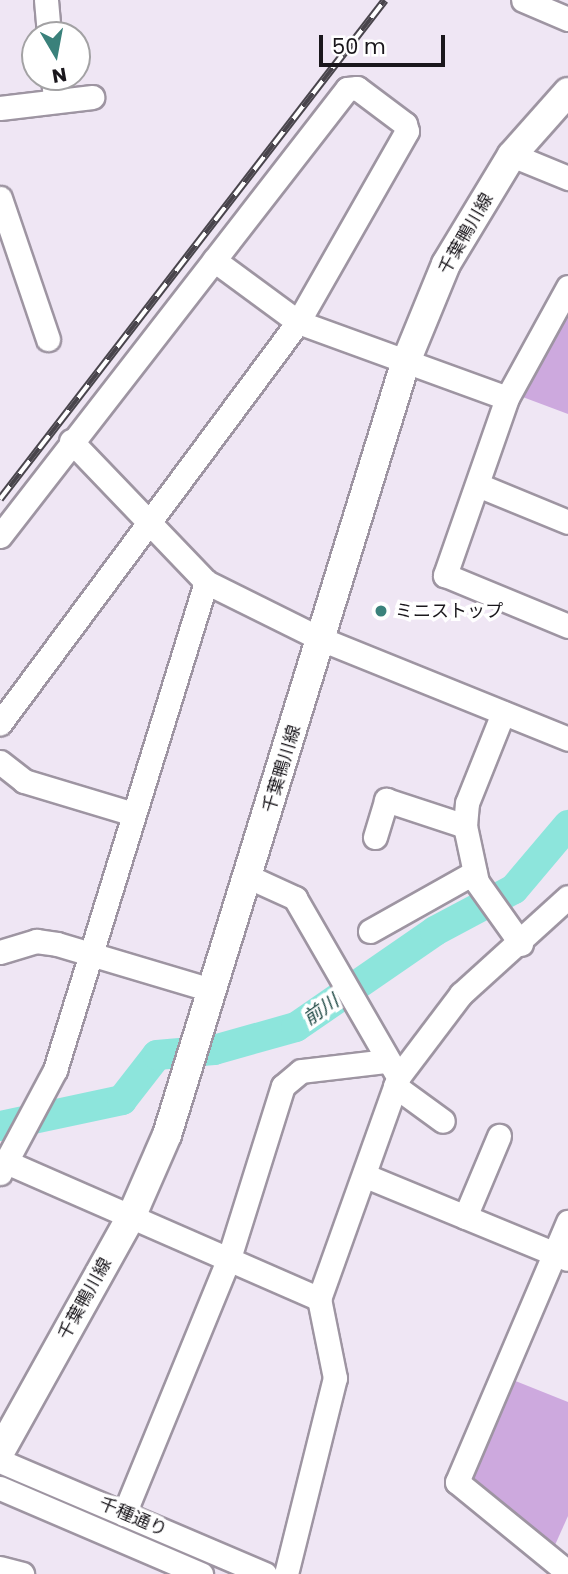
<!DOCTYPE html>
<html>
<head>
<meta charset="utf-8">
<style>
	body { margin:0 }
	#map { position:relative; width:568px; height:1574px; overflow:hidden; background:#efe6f4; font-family:Poppins,"Noto Sans JP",sans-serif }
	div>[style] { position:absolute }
	.green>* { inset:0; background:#cda9de }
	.river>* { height:30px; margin:-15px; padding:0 15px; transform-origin:15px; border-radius:15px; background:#8de5dc }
	.roads { filter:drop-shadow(2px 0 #9e95a2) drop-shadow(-2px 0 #9e95a2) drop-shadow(0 2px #9e95a2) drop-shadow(0 -2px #9e95a2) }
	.minor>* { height:23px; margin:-11.5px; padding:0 11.5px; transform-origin:11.5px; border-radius:11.5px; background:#fff }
	.major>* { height:28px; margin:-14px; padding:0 14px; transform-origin:14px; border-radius:14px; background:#fff }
	.rail>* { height:8px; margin-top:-4px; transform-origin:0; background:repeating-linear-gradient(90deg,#fff 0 16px,#49454c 0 32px); box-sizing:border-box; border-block:2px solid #49454c }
	.dots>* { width:19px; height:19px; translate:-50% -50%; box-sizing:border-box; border:4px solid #fff; border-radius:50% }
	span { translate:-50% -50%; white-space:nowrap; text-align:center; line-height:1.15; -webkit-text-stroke:7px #fff; paint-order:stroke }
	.street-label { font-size:18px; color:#1a171c }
	.poi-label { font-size:18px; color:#1a171c }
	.left { translate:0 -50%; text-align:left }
	.water-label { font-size:19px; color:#214a46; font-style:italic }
	.north { position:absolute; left:21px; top:21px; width:70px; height:70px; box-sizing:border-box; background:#fff; border:2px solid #a3a2a4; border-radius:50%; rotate:170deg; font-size:19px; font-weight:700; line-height:28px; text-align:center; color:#1a171c }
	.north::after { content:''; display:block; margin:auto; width:24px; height:32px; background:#3a817b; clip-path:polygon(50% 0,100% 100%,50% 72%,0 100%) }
	.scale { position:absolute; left:319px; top:35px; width:126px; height:32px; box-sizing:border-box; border:4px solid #1a171c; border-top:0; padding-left:9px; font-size:21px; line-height:24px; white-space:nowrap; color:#1a171c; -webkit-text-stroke:5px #fff; paint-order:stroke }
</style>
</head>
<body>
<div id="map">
	<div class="green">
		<div style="clip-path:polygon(568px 307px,568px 414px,520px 396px)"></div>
		<div style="clip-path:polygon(508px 1378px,568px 1402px,568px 1516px,555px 1545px,547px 1547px,468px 1482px)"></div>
	</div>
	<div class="river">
		<div style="left:0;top:1126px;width:125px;rotate:-12deg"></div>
		<div style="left:122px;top:1100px;width:57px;rotate:-52.1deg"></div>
		<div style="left:157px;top:1055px;width:57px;rotate:-5deg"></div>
		<div style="left:214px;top:1050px;width:85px;rotate:-15.7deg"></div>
		<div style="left:296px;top:1027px;width:169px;rotate:-34.6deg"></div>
		<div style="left:435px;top:931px;width:89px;rotate:-28deg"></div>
		<div style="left:514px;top:889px;width:84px;rotate:-49.8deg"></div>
	</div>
	<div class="roads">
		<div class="minor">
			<div style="left:46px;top:0;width:35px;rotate:85deg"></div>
			<div style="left:523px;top:0;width:49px;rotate:22.9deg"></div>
			<div style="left:53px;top:77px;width:24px;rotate:85deg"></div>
			<div style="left:0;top:108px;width:93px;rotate:-6.8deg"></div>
			<div style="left:512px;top:155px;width:61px;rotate:22.3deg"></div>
			<div style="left:0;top:198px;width:149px;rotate:71.2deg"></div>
			<div style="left:214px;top:260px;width:104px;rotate:36.4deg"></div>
			<div style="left:298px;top:322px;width:222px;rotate:20deg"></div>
			<div style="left:568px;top:287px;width:127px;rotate:118.8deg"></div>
			<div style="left:507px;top:398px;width:188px;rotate:109.3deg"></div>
			<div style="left:445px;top:575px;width:133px;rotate:22.5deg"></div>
			<div style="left:71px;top:441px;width:195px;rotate:46.2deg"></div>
			<div style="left:206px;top:582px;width:128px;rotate:26.4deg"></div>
			<div style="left:321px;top:639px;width:266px;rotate:22deg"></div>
			<div style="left:478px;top:485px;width:97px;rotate:22.3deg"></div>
			<div style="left:0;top:536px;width:566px;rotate:-52.18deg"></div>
			<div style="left:347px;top:89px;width:10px;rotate:-6deg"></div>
			<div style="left:357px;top:88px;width:60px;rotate:36.9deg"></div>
			<div style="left:405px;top:124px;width:7px;rotate:74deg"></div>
			<div style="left:407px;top:131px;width:220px;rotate:119.7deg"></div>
			<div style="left:298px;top:322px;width:500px;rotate:126.6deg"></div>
			<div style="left:503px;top:713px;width:97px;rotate:111.8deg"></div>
			<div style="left:467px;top:803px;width:23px;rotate:95deg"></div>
			<div style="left:465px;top:826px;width:57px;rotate:77.9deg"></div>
			<div style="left:477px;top:882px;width:76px;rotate:54.6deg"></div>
			<div style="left:0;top:762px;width:31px;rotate:38deg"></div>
			<div style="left:24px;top:781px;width:111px;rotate:16.8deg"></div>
			<div style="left:375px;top:837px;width:39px;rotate:-73deg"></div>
			<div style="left:386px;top:800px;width:83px;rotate:18.2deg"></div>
			<div style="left:249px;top:877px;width:51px;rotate:24.5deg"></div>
			<div style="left:295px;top:898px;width:200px;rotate:60deg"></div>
			<div style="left:370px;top:931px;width:120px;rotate:-29.3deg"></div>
			<div style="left:0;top:952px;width:38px;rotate:-17deg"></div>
			<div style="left:36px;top:941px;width:21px;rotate:8deg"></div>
			<div style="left:57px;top:944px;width:161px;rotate:16.6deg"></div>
			<div style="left:395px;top:1086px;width:59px;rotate:36.1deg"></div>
			<div style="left:6px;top:1162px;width:342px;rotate:23.6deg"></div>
			<div style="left:0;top:1173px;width:117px;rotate:-61.9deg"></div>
			<div style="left:55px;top:1070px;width:511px;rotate:-72.81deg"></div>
			<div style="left:366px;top:1176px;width:217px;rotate:22.4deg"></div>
			<div style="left:465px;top:1217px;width:88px;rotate:-67.2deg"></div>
			<div style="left:0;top:1461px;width:288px;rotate:23.1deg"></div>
			<div style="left:0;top:1488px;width:219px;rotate:23.2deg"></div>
			<div style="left:124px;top:1514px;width:277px;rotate:-67.7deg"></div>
			<div style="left:229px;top:1258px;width:180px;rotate:-72.6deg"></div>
			<div style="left:283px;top:1086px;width:23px;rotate:-40deg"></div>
			<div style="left:301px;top:1071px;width:86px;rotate:-6.7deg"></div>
			<div style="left:560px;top:1566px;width:133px;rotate:-140.8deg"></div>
			<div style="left:457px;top:1482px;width:283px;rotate:-66.9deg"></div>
			<div style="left:0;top:1568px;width:23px;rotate:15deg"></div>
			<div style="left:286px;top:1574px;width:202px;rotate:-76deg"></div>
			<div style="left:335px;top:1378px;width:81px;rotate:-101.4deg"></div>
			<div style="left:319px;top:1299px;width:237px;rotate:-70.3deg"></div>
			<div style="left:399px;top:1076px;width:103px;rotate:-52.9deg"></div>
			<div style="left:461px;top:994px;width:144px;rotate:-42.2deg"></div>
		</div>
		<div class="major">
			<div style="left:0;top:1452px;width:271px;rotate:-60.9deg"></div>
			<div style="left:132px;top:1215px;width:87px;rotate:-66.4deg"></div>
			<div style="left:167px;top:1135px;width:807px;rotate:-72.85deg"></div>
			<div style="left:405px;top:364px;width:108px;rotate:-67.7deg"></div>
			<div style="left:446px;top:264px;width:127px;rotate:-58.8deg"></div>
			<div style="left:512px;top:155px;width:84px;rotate:-48.4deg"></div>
		</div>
	</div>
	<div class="rail">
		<div style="left:0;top:499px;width:630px;rotate:-52.35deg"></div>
	</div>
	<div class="dots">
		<div style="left:381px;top:611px;background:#3a817b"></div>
	</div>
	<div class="street-label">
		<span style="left:466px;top:234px;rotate:-60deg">千葉鴨川線</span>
		<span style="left:282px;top:769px;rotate:-73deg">千葉鴨川線</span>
		<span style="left:85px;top:1299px;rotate:-61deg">千葉鴨川線</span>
		<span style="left:133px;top:1517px;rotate:23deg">千種通り</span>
	</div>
	<div class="poi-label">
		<span class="left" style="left:395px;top:611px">ミニストップ</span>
	</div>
	<div class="water-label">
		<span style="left:321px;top:1010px;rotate:-35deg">前川</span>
	</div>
	<div class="north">N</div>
	<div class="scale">50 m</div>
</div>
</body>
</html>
